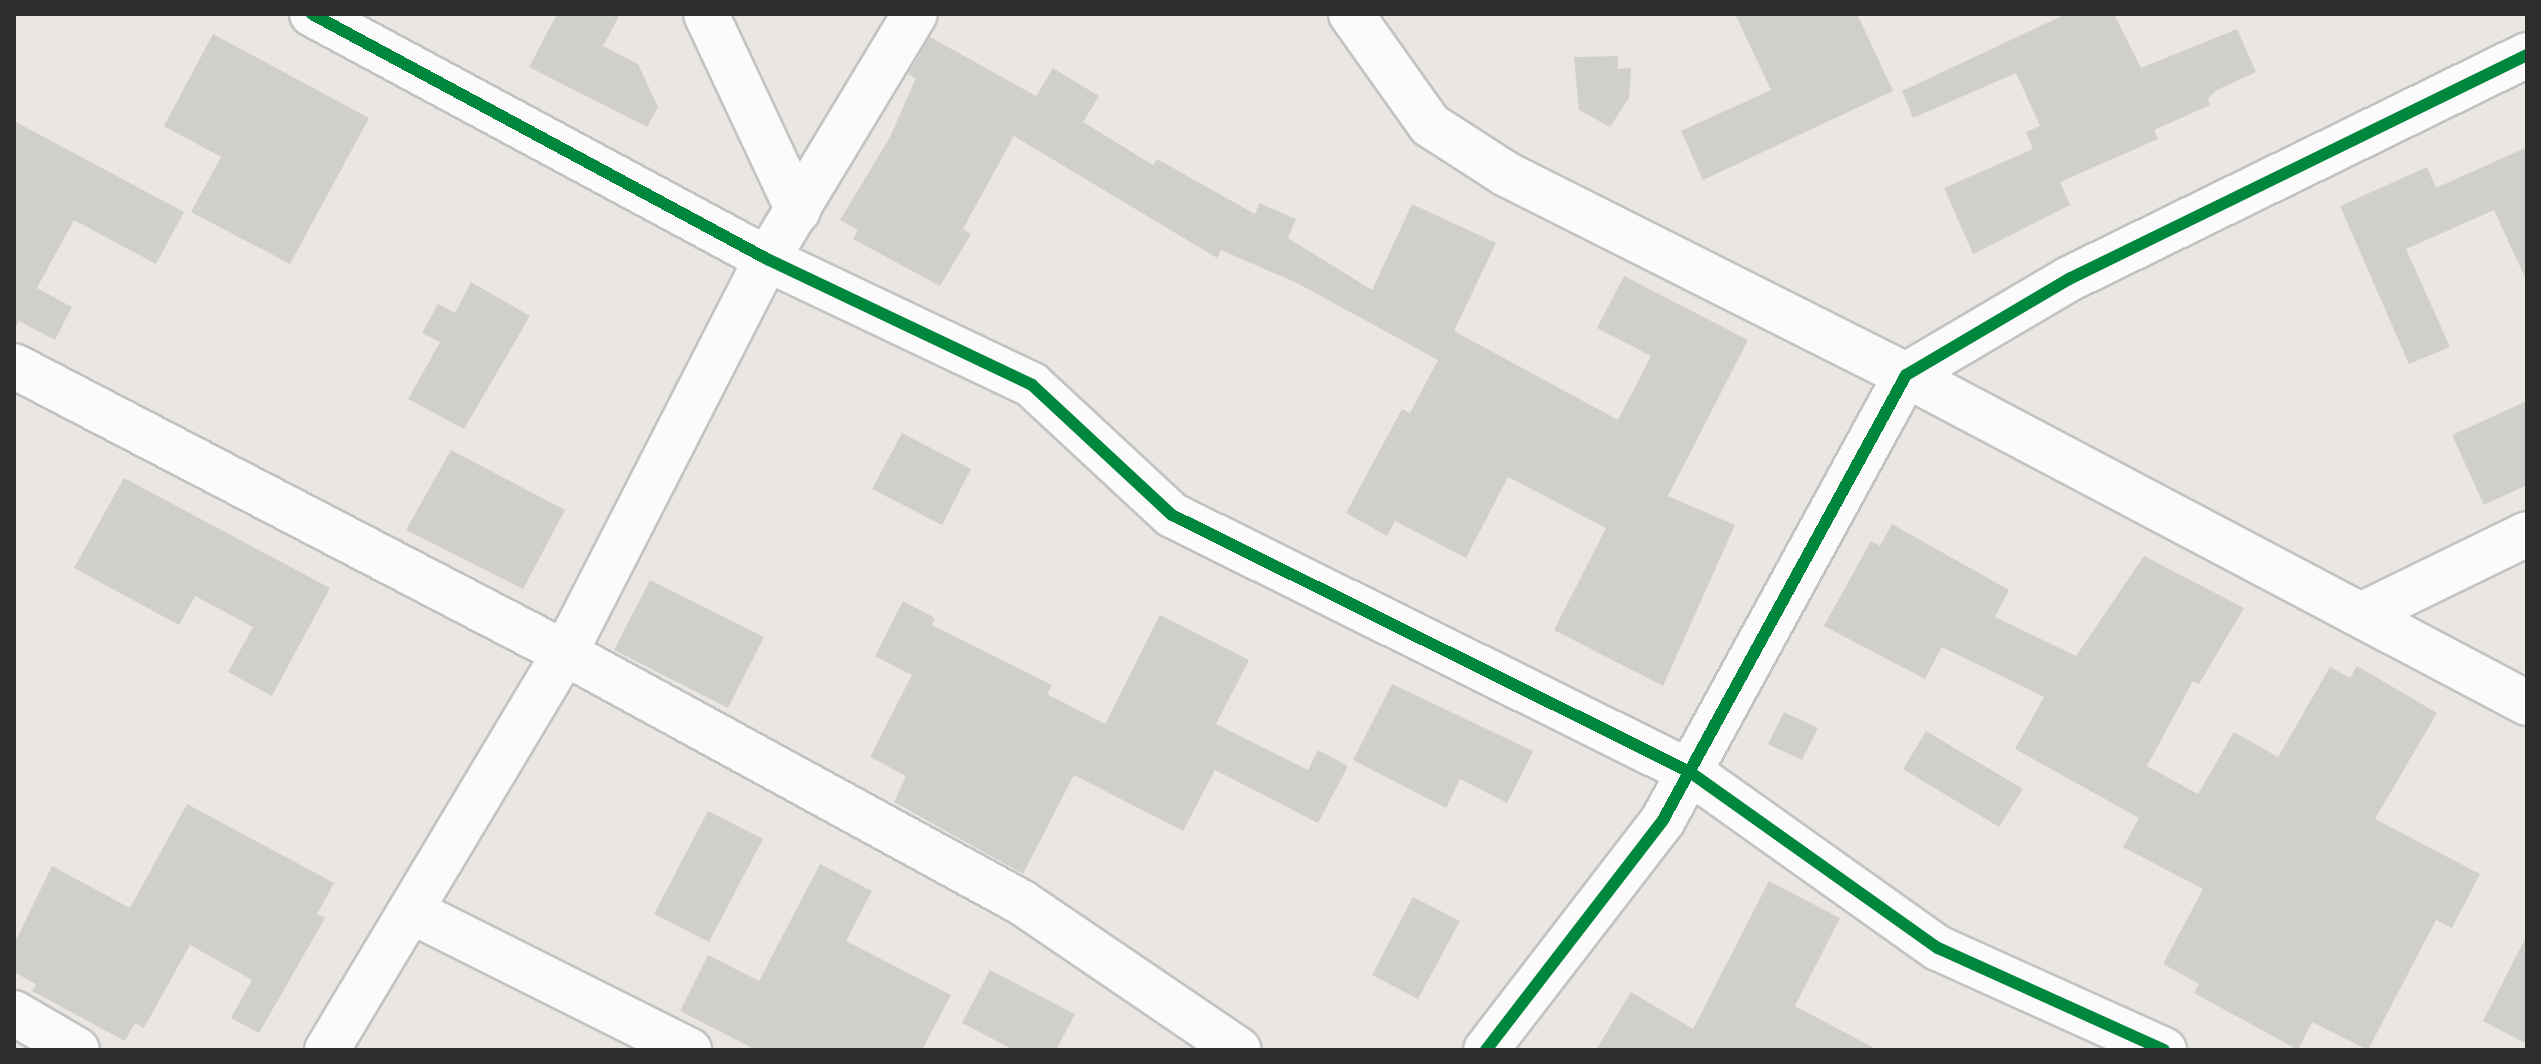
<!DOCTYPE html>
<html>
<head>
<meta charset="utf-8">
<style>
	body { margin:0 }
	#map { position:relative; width:2541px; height:1064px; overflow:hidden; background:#eae7e3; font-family:Poppins,sans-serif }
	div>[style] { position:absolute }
	.building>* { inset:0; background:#d1cfcc }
	.roads { filter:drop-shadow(2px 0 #c4c3c3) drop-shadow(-2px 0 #c4c3c3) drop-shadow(0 2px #c4c3c3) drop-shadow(0 -2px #c4c3c3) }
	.minor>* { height:44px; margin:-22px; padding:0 22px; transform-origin:22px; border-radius:22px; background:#fcfbfb }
	.cycleway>* { height:12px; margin:-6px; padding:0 6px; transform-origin:6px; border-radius:6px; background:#00873e }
	span { translate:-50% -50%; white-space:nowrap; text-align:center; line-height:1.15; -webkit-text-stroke:7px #fff; paint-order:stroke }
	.frame { position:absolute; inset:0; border:16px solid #2d2d2d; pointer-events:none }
</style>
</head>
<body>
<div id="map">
	<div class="building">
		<div style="clip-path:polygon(557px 14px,620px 14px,603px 46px,638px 64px,658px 107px,647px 127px,529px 67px)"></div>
		<div style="clip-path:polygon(1735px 14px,1857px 14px,1893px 91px,1703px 180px,1681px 131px,1771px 90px)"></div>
		<div style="clip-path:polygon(2066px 14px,2114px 14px,2141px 68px,2237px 29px,2256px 72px,2217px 90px,2208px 98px,2210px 105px,2154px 130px,2158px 139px,2060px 182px,2070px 205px,1973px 254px,1944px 188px,2033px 149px,2026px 132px,2040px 126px,2016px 73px,1913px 118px,1902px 91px)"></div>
		<div style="clip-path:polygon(213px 34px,369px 118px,290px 264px,191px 212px,221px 157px,164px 126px)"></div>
		<div style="clip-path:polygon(930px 37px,1036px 96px,1053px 68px,1099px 96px,1083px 122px,1153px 165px,1157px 159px,1255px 214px,1259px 203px,1296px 219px,1288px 238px,1372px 290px,1412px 204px,1496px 243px,1454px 331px,1618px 420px,1651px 356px,1597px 328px,1624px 276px,1748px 340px,1668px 496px,1735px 525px,1663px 686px,1554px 630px,1606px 528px,1508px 477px,1466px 558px,1395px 521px,1387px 536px,1346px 513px,1402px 409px,1410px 413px,1438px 360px,1297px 283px,1221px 250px,1217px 258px,1014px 136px,963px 229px,971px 234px,940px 286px,853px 239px,858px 230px,840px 220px,890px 137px,916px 78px,908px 74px)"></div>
		<div style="clip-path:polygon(1618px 56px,1618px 69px,1631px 68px,1629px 98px,1610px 127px,1579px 110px,1574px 57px)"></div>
		<div style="clip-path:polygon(14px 121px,184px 212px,156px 264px,74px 220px,37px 288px,72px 307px,55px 340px,19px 321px,14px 331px)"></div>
		<div style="clip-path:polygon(2527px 147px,2527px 282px,2494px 210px,2406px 249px,2450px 347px,2409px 364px,2340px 206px,2427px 167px,2436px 188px)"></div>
		<div style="clip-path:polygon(471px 282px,530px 316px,464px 429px,408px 399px,440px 342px,422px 333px,438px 304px,455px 313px)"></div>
		<div style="clip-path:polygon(2527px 401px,2527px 485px,2484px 505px,2452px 435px)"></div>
		<div style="clip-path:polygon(902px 433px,971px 469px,942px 525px,872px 489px)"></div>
		<div style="clip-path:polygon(451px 450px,565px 510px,523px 589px,406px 530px)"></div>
		<div style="clip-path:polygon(124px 478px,330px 588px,272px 696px,228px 672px,253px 627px,195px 596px,179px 625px,74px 568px)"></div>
		<div style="clip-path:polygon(1892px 524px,2009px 590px,1995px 617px,2076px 656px,2144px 556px,2244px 608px,2199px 684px,2193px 681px,2147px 766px,2198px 794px,2234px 732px,2278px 757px,2330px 667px,2350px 678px,2357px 666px,2437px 713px,2375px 819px,2480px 874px,2452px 928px,2436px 920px,2368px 1050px,2312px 1022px,2298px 1050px,2194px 993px,2199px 984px,2163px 964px,2203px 889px,2123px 847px,2139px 818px,2015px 749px,2044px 697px,1942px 647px,1925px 679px,1824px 626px,1871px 541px,1880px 546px)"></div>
		<div style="clip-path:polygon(650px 580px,764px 637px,728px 708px,614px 650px)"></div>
		<div style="clip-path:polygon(903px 601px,935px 618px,932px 625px,1052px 685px,1047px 694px,1105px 724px,1160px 615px,1249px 660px,1216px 724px,1308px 770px,1318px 750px,1348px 766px,1318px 823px,1215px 770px,1183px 831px,1074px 775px,1023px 874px,894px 802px,906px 776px,870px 757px,912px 675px,875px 656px)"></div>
		<div style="clip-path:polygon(1392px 684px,1533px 751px,1507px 803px,1460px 779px,1446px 808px,1353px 760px)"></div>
		<div style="clip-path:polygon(1784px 712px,1818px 728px,1802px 760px,1768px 744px)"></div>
		<div style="clip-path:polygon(1926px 731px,2023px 789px,1999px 827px,1903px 769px)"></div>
		<div style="clip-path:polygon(187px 804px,334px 883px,317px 914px,325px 918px,259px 1033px,231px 1018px,252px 980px,190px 945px,144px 1028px,135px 1023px,125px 1041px,32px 991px,36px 984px,14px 972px,14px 944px,52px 866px,130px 908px)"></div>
		<div style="clip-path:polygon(708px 811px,763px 839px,709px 942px,654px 914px)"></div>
		<div style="clip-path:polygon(820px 864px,872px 891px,846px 941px,951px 995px,922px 1050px,756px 1050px,680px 1011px,708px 955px,759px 981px)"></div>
		<div style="clip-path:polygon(1769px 881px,1840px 918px,1795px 1006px,1878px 1050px,1596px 1050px,1631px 992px,1693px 1029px)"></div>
		<div style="clip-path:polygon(1413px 897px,1460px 921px,1418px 999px,1372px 975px)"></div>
		<div style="clip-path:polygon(2527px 935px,2527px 1044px,2483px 1021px)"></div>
		<div style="clip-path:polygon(990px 970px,1075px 1014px,1056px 1050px,1014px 1050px,962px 1023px)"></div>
	</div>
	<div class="roads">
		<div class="minor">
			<div style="left:312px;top:14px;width:517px;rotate:28.3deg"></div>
			<div style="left:767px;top:259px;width:293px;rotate:25.4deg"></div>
			<div style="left:1032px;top:385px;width:191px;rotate:42.9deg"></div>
			<div style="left:1172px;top:515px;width:578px;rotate:26.39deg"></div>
			<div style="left:1690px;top:772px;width:304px;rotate:35.4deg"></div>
			<div style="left:1938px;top:948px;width:248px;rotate:24.3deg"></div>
			<div style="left:706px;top:14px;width:217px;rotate:64.9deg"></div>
			<div style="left:1351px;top:14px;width:136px;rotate:54.6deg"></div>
			<div style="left:1430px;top:125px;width:90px;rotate:32.8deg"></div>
			<div style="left:1506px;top:174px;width:448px;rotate:26.7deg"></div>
			<div style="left:1906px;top:375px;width:702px;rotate:27.84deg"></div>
			<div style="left:14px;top:366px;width:621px;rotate:27.51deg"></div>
			<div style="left:565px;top:653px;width:520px;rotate:28.64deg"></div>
			<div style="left:1021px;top:902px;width:263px;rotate:34.2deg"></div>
			<div style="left:2363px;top:614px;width:182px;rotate:-26deg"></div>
			<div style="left:413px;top:912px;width:309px;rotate:26.6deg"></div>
			<div style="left:14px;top:1013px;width:73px;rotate:30.4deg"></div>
			<div style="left:327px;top:1050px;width:463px;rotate:-59.1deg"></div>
			<div style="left:565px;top:653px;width:443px;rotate:-62.9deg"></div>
			<div style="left:767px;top:259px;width:286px;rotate:-58.9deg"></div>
			<div style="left:1486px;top:1050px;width:290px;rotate:-52.4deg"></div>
			<div style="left:1663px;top:820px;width:507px;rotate:-61.36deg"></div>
			<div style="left:1906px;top:375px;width:189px;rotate:-30.5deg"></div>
			<div style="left:2069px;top:279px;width:510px;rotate:-26.06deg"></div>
		</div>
	</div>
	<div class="cycleway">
		<div style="left:312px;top:14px;width:517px;rotate:28.3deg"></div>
		<div style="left:767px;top:259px;width:293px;rotate:25.4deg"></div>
		<div style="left:1032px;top:385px;width:191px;rotate:42.9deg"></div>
		<div style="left:1172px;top:515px;width:578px;rotate:26.39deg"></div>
		<div style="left:1690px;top:772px;width:304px;rotate:35.4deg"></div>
		<div style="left:1938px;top:948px;width:248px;rotate:24.3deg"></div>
		<div style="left:1486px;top:1050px;width:290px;rotate:-52.4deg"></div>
		<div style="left:1663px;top:820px;width:507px;rotate:-61.36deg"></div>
		<div style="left:1906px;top:375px;width:189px;rotate:-30.5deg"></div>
		<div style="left:2069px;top:279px;width:510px;rotate:-26.06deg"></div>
	</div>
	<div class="frame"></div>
</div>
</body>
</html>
